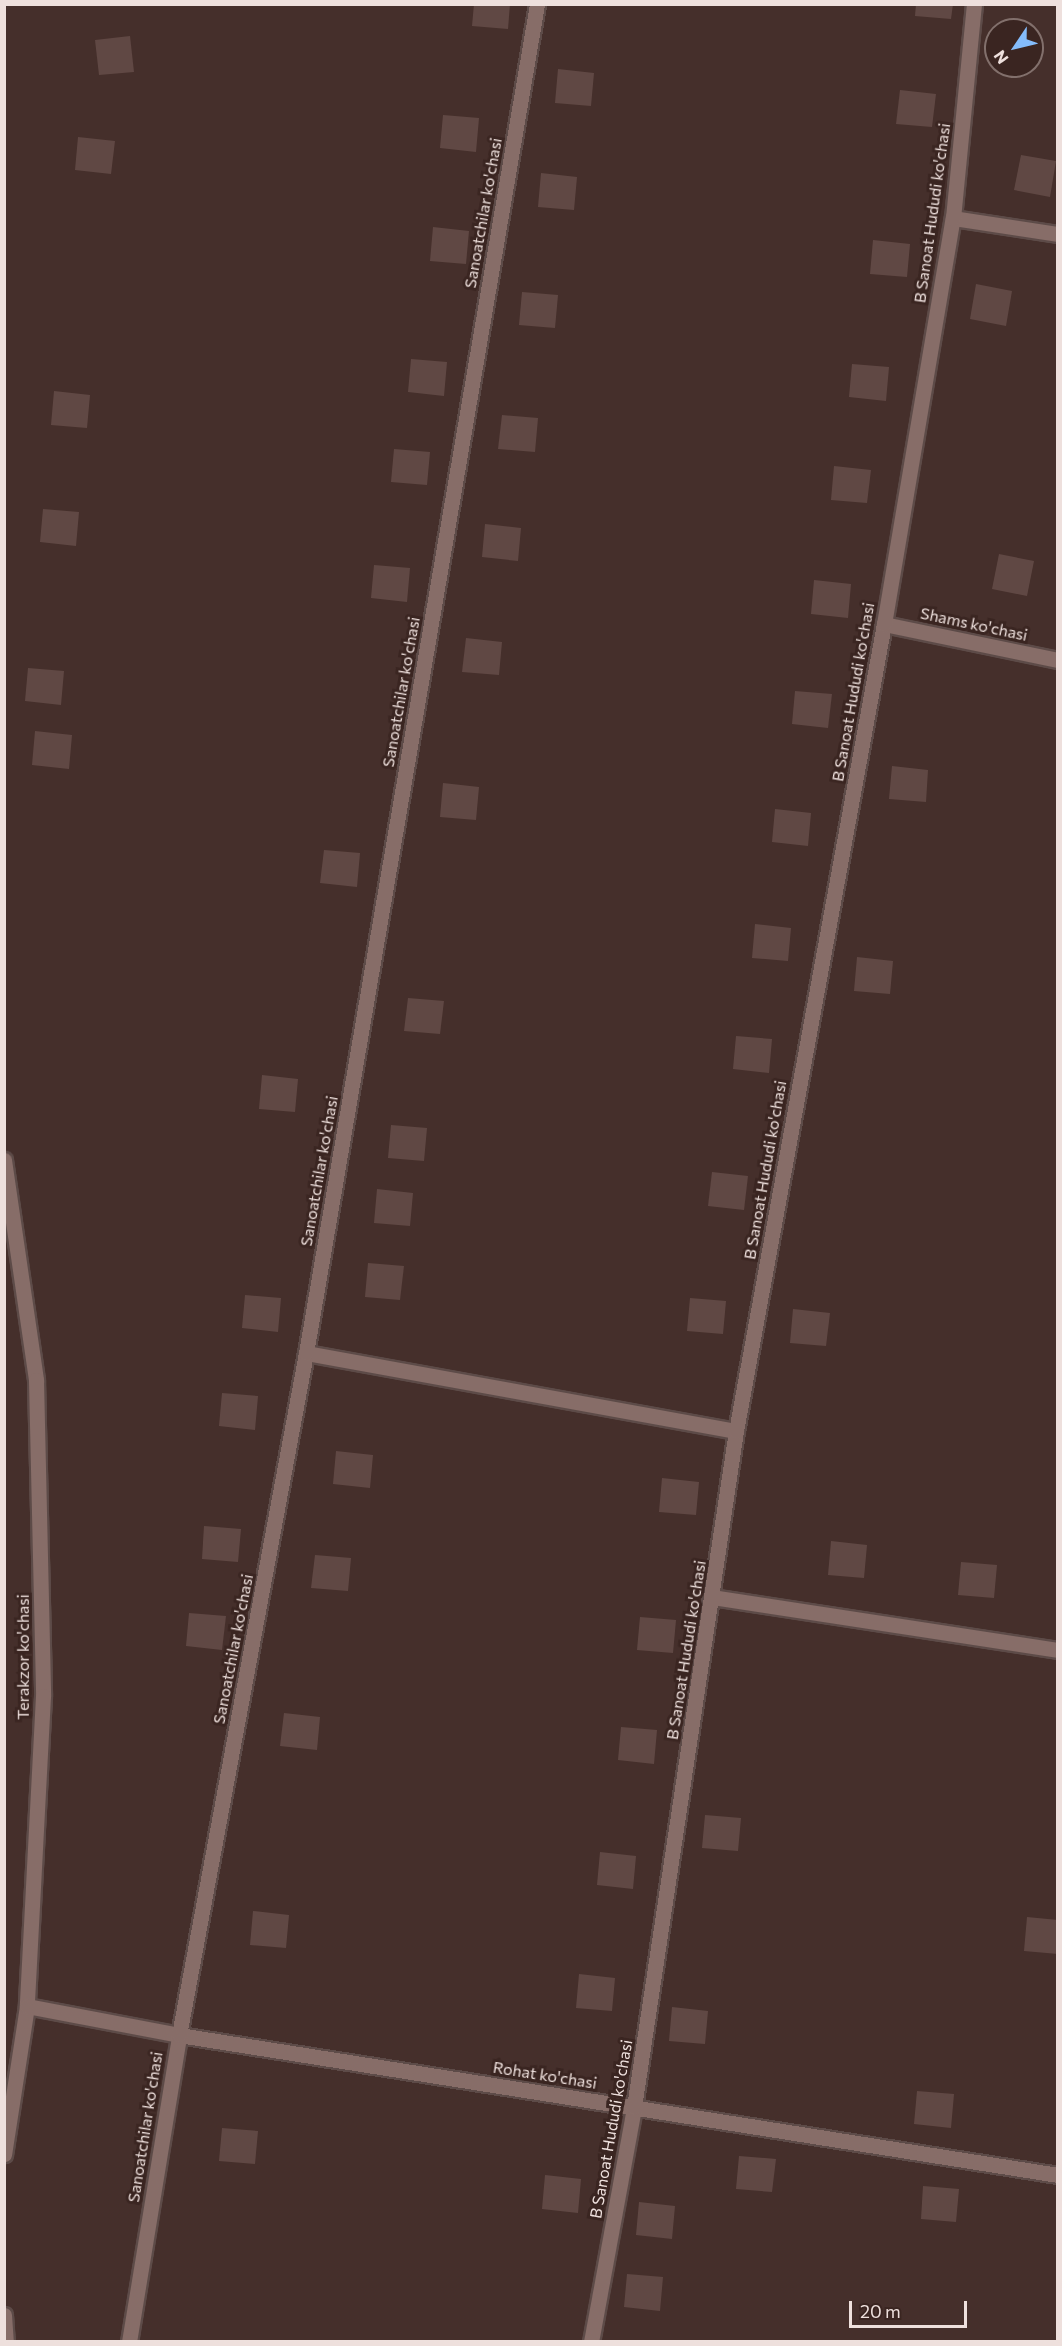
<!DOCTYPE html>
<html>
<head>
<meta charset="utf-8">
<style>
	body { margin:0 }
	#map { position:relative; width:1062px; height:2346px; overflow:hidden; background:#452f2b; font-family:Commissioner,sans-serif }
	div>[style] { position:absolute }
	.building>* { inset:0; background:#604844 }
	.roads { filter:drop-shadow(2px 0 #5d4b48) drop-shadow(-2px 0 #5d4b48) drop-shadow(0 2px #5d4b48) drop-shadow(0 -2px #5d4b48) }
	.minor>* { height:15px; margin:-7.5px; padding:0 7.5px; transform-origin:7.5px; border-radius:7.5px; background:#876d68 }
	span { translate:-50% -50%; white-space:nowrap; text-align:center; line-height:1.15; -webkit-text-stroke:6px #3a2521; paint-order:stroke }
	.street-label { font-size:16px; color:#eee0dd }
	.frame { position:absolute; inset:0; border:6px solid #eee0dd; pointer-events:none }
	.north { position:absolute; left:984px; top:18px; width:60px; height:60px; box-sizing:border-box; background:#3a2521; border:2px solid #82706c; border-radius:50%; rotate:235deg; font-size:16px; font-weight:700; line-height:24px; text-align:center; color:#eee0dd }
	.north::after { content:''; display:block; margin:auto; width:21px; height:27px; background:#84bcfb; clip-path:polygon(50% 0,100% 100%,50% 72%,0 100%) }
	.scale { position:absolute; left:849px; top:2301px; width:118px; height:27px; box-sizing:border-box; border:3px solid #eee0dd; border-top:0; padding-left:8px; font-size:18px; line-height:21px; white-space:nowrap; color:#eee0dd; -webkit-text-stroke:4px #3a2521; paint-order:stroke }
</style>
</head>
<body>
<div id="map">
	<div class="building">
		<div style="clip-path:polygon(474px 4px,510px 4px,508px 29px,472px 26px)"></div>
		<div style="clip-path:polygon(916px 4px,953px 4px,951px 19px,915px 16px)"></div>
		<div style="clip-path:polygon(130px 36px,134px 72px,99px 75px,95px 40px)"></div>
		<div style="clip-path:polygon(558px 69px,594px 73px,591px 106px,555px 103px)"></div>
		<div style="clip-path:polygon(900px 90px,936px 94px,932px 127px,896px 124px)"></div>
		<div style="clip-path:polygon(443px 115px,479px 118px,476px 152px,440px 148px)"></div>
		<div style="clip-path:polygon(78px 137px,115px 141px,111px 174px,75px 170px)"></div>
		<div style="clip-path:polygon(1021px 155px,1056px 161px,1050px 197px,1014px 190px)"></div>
		<div style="clip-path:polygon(541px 173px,577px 177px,574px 210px,538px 207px)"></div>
		<div style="clip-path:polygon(433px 227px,469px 231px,466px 264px,430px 261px)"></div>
		<div style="clip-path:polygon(873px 240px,910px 244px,907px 277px,870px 274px)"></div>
		<div style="clip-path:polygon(976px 284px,1012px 291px,1006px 326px,970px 319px)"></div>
		<div style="clip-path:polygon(522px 292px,558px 295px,555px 328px,519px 325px)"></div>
		<div style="clip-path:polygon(411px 359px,447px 362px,444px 396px,408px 392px)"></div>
		<div style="clip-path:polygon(852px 364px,889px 367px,886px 401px,849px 397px)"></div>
		<div style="clip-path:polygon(54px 391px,90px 395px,87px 428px,51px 425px)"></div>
		<div style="clip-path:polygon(502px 415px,538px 418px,535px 452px,498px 449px)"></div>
		<div style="clip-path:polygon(394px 449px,430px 452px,427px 485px,391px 482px)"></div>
		<div style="clip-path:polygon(834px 466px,871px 470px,867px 503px,831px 500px)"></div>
		<div style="clip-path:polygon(43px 509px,79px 512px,76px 546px,40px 542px)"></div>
		<div style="clip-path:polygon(485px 524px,521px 528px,518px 561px,482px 557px)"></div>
		<div style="clip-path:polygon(999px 554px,1034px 561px,1027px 596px,992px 589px)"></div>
		<div style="clip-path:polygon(374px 565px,410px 568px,407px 602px,371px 598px)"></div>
		<div style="clip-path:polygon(814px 580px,851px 584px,848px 618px,811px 614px)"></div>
		<div style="clip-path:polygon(466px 638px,502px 642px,499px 675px,462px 672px)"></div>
		<div style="clip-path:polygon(28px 668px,64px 671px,61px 705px,25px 701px)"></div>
		<div style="clip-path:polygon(795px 691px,832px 694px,828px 728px,792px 724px)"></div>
		<div style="clip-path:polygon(35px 731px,72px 735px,69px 769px,32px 765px)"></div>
		<div style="clip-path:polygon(892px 766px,928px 770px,926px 802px,889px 799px)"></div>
		<div style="clip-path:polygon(443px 783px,479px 787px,476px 820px,440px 817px)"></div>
		<div style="clip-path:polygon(775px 809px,811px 813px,808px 846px,772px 842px)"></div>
		<div style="clip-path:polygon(324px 850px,360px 853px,357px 887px,320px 883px)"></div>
		<div style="clip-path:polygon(755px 924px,791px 928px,788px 961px,752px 958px)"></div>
		<div style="clip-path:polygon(857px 957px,893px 961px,890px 994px,854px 991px)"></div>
		<div style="clip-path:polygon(408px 998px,444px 1001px,440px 1034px,404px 1031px)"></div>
		<div style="clip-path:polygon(736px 1036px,772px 1039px,769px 1073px,733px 1069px)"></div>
		<div style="clip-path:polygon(262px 1075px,298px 1079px,295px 1112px,259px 1109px)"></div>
		<div style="clip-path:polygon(391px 1125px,427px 1128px,424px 1161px,388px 1158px)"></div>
		<div style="clip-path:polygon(712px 1172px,748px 1176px,744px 1210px,708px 1206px)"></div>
		<div style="clip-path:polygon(377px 1189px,413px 1193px,410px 1226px,374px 1223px)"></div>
		<div style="clip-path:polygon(368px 1263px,404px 1266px,400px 1300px,365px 1297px)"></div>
		<div style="clip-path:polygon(245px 1295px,281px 1298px,278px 1332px,242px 1328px)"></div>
		<div style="clip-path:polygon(690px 1298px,726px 1301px,723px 1334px,687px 1331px)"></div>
		<div style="clip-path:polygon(793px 1309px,830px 1313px,826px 1346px,790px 1343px)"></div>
		<div style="clip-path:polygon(222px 1393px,258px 1396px,255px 1430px,219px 1426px)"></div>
		<div style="clip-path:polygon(336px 1451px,373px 1455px,370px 1488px,333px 1484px)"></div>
		<div style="clip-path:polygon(662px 1478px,699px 1482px,696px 1515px,659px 1512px)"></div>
		<div style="clip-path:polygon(204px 1526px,241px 1529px,238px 1562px,202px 1559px)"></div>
		<div style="clip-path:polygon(831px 1541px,867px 1545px,864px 1578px,828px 1575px)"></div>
		<div style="clip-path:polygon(315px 1555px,351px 1558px,348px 1591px,311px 1588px)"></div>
		<div style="clip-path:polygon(961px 1562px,997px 1565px,994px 1598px,958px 1595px)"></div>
		<div style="clip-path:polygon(189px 1613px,226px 1616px,222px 1650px,186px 1646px)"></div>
		<div style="clip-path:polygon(640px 1617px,676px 1620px,673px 1653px,637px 1650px)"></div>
		<div style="clip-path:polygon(284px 1713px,320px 1717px,317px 1750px,280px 1746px)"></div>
		<div style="clip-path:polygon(621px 1727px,657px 1730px,654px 1764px,618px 1760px)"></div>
		<div style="clip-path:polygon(705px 1815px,741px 1818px,738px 1851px,702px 1848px)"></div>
		<div style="clip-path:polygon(600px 1852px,636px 1856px,633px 1889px,597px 1885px)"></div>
		<div style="clip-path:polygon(253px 1911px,289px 1915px,286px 1948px,250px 1945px)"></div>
		<div style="clip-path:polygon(1027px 1917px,1058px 1920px,1058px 1954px,1024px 1951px)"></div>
		<div style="clip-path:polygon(579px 1974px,615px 1978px,612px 2011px,576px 2008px)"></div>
		<div style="clip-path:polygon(672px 2007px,708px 2011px,705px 2044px,669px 2041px)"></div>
		<div style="clip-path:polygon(917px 2091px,954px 2094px,951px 2128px,914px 2124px)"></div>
		<div style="clip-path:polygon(222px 2128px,258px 2131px,255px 2164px,219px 2161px)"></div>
		<div style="clip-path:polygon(739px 2156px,776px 2159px,772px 2192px,736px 2189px)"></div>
		<div style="clip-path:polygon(545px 2175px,581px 2179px,578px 2213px,542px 2209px)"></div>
		<div style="clip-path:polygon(923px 2186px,959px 2189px,956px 2222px,921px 2219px)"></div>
		<div style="clip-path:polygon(639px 2202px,675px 2206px,672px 2239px,636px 2235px)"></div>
		<div style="clip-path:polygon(627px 2274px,663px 2277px,660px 2311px,624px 2307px)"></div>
	</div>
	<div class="roads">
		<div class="minor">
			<div style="left:953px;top:218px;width:106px;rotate:8.7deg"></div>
			<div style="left:884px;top:624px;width:178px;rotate:11.7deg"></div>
			<div style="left:4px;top:1160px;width:222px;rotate:81.7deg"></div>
			<div style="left:36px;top:1380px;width:316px;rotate:88.7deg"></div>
			<div style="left:43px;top:1696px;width:310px;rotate:93deg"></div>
			<div style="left:27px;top:2006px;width:150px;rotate:98.8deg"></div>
			<div style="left:306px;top:1353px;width:437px;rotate:10.3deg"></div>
			<div style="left:712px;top:1597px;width:350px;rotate:8.7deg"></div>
			<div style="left:27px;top:2006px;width:155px;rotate:10.8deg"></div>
			<div style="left:179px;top:2035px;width:890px;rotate:9.05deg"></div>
			<div style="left:4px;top:2315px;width:27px;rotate:86deg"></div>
			<div style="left:129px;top:2342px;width:311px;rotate:-80.7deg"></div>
			<div style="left:179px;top:2035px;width:694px;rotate:-79.45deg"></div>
			<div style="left:306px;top:1353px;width:1369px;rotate:-80.28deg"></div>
			<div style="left:591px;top:2342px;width:239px;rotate:-79.6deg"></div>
			<div style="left:634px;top:2107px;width:684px;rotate:-81.42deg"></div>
			<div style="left:736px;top:1431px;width:820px;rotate:-79.61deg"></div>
			<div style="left:884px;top:624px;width:412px;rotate:-80.4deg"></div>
			<div style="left:953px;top:218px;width:215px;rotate:-84.4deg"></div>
		</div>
	</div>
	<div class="street-label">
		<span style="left:483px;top:213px;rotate:-80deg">Sanoatchilar ko'chasi</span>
		<span style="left:932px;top:213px;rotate:-82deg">B Sanoat Hududi ko'chasi</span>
		<span style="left:974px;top:624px;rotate:12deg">Shams ko'chasi</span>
		<span style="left:401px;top:692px;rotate:-80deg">Sanoatchilar ko'chasi</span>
		<span style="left:853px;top:692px;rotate:-80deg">B Sanoat Hududi ko'chasi</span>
		<span style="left:765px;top:1170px;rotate:-80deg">B Sanoat Hududi ko'chasi</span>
		<span style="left:319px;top:1171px;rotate:-80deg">Sanoatchilar ko'chasi</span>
		<span style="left:233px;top:1649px;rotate:-79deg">Sanoatchilar ko'chasi</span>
		<span style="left:686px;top:1650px;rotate:-81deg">B Sanoat Hududi ko'chasi</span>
		<span style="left:23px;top:1657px;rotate:-90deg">Terakzor ko'chasi</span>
		<span style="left:545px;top:2075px;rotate:9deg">Rohat ko'chasi</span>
		<span style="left:145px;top:2127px;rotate:-81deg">Sanoatchilar ko'chasi</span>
		<span style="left:611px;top:2129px;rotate:-80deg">B Sanoat Hududi ko'chasi</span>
	</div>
	<div class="frame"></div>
	<div class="north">N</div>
	<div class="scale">20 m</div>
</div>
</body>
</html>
